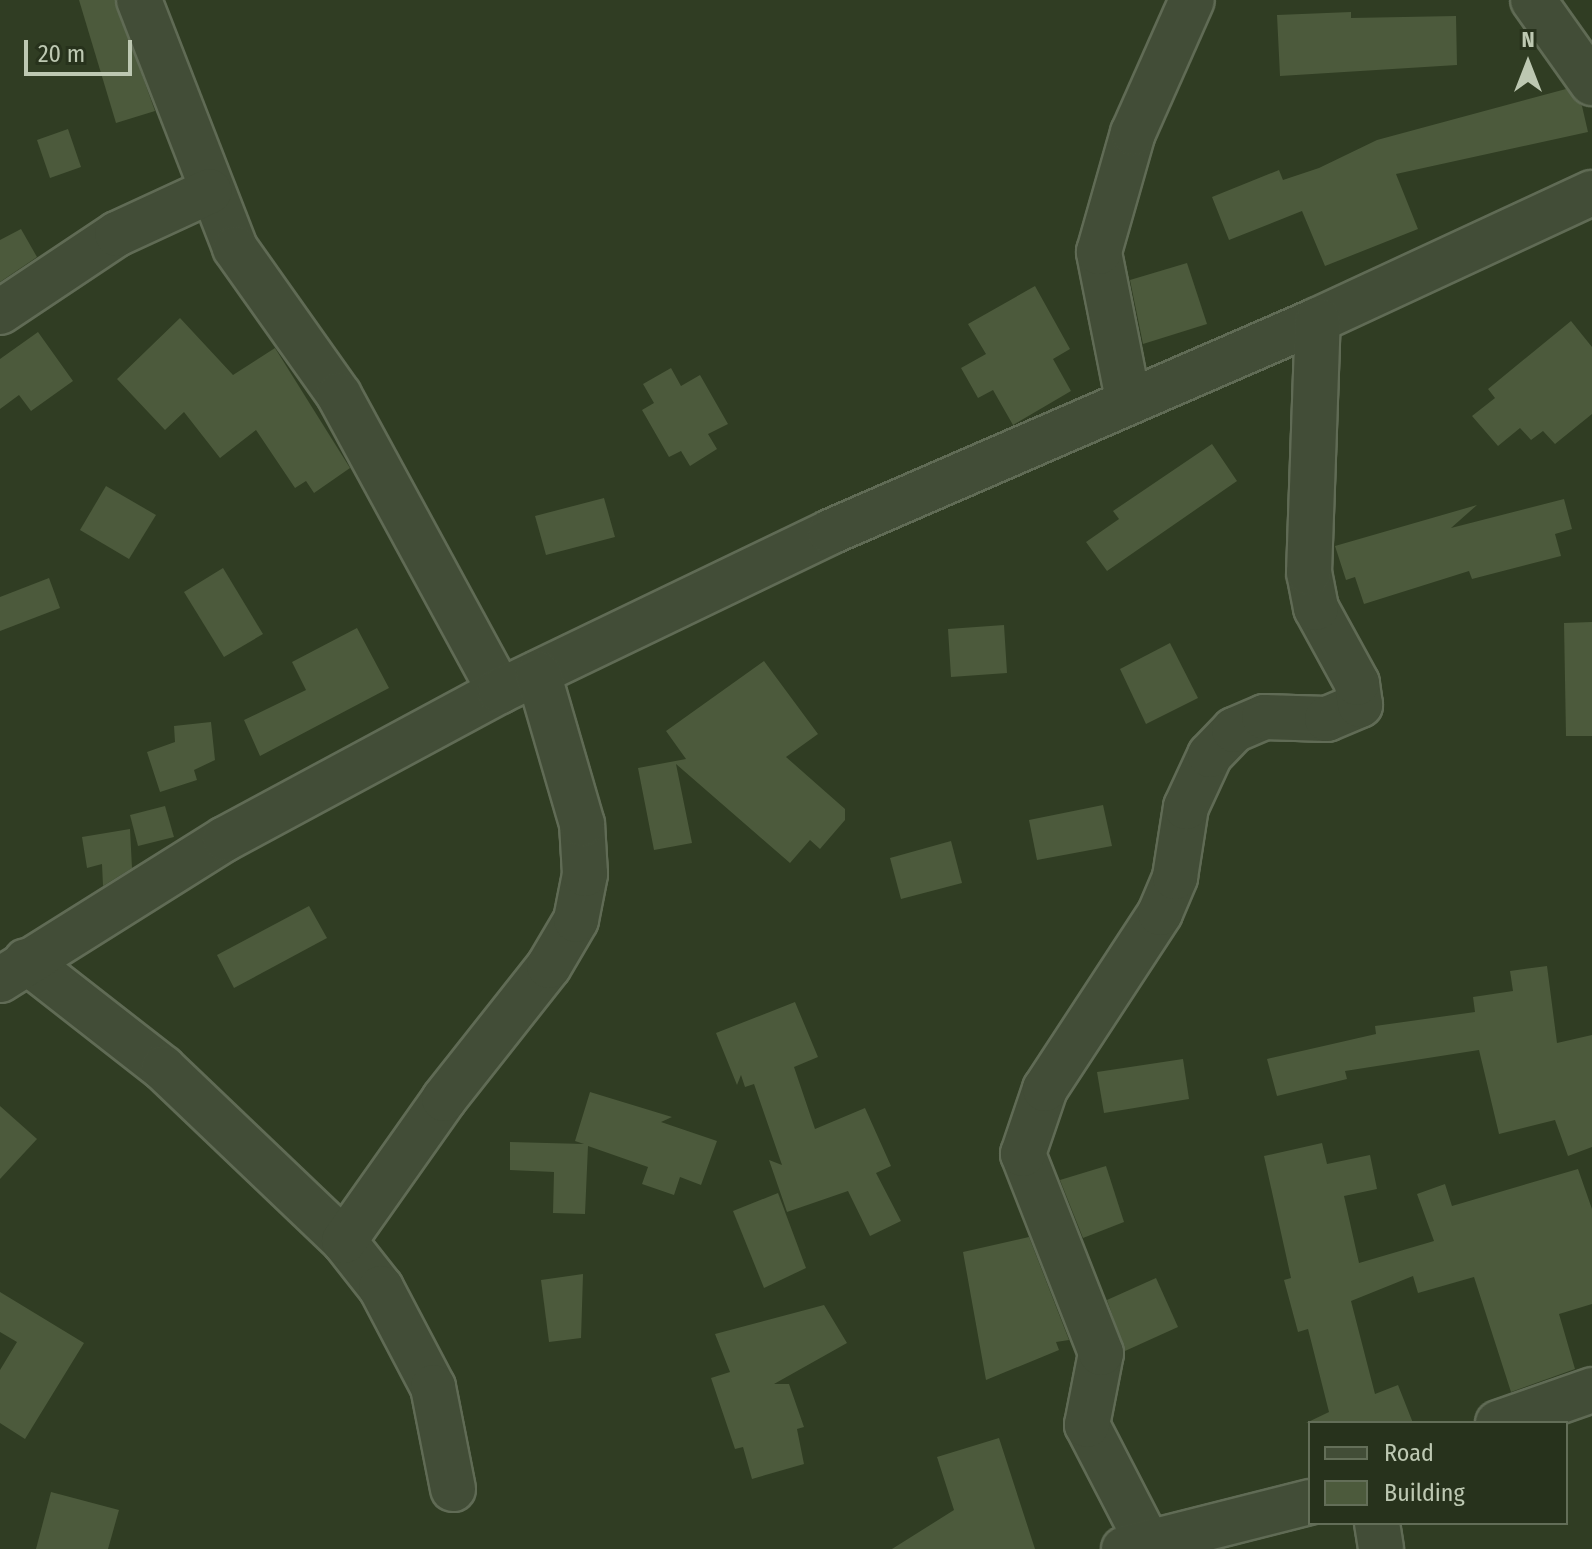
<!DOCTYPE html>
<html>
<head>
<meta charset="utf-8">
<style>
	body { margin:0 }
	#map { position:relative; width:1592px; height:1549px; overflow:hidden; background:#303d23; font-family:"Fira Sans Condensed",sans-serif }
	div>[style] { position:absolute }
	.building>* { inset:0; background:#4c5a3c }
	.roads { filter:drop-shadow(2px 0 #606b55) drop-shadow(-2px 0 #606b55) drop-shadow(0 2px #606b55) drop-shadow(0 -2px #606b55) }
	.minor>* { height:44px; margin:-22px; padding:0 22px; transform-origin:22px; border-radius:22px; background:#424d37 }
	span { translate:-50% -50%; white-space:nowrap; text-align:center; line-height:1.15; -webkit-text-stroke:6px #27321c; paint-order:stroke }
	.legend { position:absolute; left:1308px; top:1421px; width:260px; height:104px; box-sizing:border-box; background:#27321c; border:2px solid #636e58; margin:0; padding:10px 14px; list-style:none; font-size:24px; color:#bdc8b2 }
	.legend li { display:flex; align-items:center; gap:16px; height:40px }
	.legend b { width:40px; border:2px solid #636e58 }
	.north { position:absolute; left:1488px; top:24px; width:80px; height:80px; -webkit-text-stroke:6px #27321c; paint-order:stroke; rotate:0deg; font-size:22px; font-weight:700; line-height:32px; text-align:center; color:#bdc8b2 }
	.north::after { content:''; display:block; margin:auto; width:28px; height:36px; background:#bdc8b2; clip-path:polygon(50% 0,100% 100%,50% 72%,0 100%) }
	.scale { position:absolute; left:24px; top:40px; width:108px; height:36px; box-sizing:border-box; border:4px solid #bdc8b2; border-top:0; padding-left:10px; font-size:24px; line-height:28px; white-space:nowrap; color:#bdc8b2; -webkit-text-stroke:6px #27321c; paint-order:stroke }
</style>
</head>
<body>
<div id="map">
	<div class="building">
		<div style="clip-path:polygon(79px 0,115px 0,155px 111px,116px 123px)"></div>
		<div style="clip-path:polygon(1351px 12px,1351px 18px,1456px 16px,1457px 65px,1280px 76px,1277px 15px)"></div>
		<div style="clip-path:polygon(1566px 89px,1582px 106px,1588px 132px,1396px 174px,1418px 229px,1325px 266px,1302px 211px,1229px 240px,1212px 197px,1279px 170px,1283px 180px,1319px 168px,1377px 140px)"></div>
		<div style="clip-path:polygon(68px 129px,81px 167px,50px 178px,37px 140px)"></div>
		<div style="clip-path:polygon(21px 229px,37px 257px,0 282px,0 240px)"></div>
		<div style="clip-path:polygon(1187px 263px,1207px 324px,1143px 344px,1130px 280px)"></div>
		<div style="clip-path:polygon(1035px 286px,1070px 349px,1053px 359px,1071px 391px,1013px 425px,993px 390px,978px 398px,961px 368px,986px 354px,968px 324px)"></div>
		<div style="clip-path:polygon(180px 318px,233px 375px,275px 348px,350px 468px,314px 493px,306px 481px,295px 488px,256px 430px,220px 458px,184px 412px,165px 430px,117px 379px)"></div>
		<div style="clip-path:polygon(1571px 321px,1592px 347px,1592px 414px,1555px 444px,1543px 431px,1531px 440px,1520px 428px,1498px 446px,1472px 416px,1495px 398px,1488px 389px)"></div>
		<div style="clip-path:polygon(38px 332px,73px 381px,31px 411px,19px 395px,0 409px,0 359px)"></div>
		<div style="clip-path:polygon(671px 368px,681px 386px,700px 375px,728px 424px,708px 434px,717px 449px,690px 466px,681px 451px,669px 457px,642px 410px,654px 403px,643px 384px)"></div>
		<div style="clip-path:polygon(1212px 444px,1237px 481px,1107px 571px,1086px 542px,1119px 519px,1113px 511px)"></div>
		<div style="clip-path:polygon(106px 486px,156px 515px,129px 559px,80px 530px)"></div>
		<div style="clip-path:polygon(604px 498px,615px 537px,546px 555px,535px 516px)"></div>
		<div style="clip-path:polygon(1564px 499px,1572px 529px,1555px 534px,1561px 556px,1472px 579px,1469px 571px,1364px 604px,1355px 577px,1346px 580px,1335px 546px,1477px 505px,1451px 528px)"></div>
		<div style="clip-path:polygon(223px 568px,263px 634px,224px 657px,184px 592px)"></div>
		<div style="clip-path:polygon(49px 578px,60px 608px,0 631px,0 597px)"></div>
		<div style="clip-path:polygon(1592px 622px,1592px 736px,1566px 736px,1564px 623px)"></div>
		<div style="clip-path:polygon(1004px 625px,1007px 673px,951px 677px,948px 629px)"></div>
		<div style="clip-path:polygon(357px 628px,389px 688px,260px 756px,244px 720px,306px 690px,292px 662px)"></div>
		<div style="clip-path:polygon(1170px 643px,1198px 698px,1146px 724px,1120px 669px)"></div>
		<div style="clip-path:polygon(764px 661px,818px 734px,786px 757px,845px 809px,845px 820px,820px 849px,810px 840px,790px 863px,676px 764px,692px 843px,654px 850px,638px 768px,686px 759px,666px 731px)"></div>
		<div style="clip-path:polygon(211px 722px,215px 760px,194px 770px,197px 780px,160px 792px,147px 752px,175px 742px,174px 726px)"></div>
		<div style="clip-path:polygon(1103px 805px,1112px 846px,1037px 860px,1029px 820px)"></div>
		<div style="clip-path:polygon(165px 806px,174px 837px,138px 846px,130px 815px)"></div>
		<div style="clip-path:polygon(130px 829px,132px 868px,103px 886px,102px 864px,87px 868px,82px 837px)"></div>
		<div style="clip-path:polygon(951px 841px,962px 883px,901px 899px,890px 858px)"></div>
		<div style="clip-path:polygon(309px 906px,327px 938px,234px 988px,217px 955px)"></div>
		<div style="clip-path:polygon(1547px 966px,1557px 1043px,1592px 1035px,1592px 1147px,1568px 1156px,1555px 1120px,1499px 1134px,1479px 1050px,1345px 1071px,1347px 1079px,1277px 1096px,1267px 1059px,1376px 1034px,1375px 1026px,1475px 1012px,1473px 997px,1513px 991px,1510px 971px)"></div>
		<div style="clip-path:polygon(795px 1002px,818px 1057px,794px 1067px,815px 1129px,865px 1108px,891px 1166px,876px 1173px,901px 1221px,870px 1236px,848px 1191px,787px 1212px,769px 1160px,782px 1165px,754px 1084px,745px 1087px,741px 1075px,737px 1085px,716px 1033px)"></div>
		<div style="clip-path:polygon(1183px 1059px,1189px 1099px,1104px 1113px,1097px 1072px)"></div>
		<div style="clip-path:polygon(590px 1092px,672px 1117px,661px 1122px,717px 1141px,701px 1185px,680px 1177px,674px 1195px,642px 1184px,648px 1167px,588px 1146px,585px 1214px,553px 1213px,554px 1172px,510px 1170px,510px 1142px,584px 1144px,575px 1141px)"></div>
		<div style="clip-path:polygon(0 1106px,37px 1139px,0 1179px)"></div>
		<div style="clip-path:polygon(1322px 1143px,1327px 1164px,1370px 1155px,1377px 1189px,1344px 1196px,1359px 1263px,1434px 1241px,1417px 1194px,1445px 1184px,1452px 1206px,1578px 1169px,1592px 1209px,1592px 1304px,1559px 1314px,1575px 1369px,1511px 1392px,1474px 1277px,1418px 1293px,1413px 1276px,1351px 1301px,1375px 1394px,1398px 1385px,1413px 1423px,1306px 1423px,1329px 1412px,1308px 1329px,1298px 1332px,1284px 1280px,1291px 1278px,1264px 1156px)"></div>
		<div style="clip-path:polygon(1106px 1166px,1124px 1222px,1083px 1238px,1060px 1180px)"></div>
		<div style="clip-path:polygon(778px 1193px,806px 1268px,764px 1288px,733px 1211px)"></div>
		<div style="clip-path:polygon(1029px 1237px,1069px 1340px,1056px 1342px,1059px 1350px,986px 1380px,963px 1252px)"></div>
		<div style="clip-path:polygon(583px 1274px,581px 1338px,549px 1342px,541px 1280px)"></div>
		<div style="clip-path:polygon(1156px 1278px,1178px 1327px,1125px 1351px,1107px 1300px)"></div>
		<div style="clip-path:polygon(0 1292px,84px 1343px,25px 1439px,0 1423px,0 1370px,17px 1342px,0 1332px)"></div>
		<div style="clip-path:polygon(824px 1305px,847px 1343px,774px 1384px,789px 1384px,804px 1427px,797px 1429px,804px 1464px,752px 1479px,743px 1447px,735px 1449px,711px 1378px,730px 1372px,715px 1334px)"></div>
		<div style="clip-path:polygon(999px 1438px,1035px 1549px,892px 1549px,954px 1510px,937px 1457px)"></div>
		<div style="clip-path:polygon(51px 1492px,119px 1510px,108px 1549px,36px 1549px)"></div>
	</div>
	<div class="roads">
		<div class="minor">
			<div style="left:139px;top:0;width:266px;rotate:68.8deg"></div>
			<div style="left:235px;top:248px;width:180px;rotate:54.7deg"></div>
			<div style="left:339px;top:395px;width:337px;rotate:61.5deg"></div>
			<div style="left:1533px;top:0;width:102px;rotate:54.6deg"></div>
			<div style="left:0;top:312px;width:141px;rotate:-33.7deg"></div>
			<div style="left:117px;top:234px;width:102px;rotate:-24.8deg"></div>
			<div style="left:1128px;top:399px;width:150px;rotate:-101.2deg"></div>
			<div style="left:1099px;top:252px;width:124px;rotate:-74.1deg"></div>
			<div style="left:1133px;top:133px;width:145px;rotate:-66.1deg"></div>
			<div style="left:26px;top:961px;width:174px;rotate:38deg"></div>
			<div style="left:163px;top:1068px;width:250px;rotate:43.7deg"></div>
			<div style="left:344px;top:1241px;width:60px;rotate:51.8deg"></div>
			<div style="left:381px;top:1288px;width:112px;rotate:62.3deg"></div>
			<div style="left:433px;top:1387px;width:104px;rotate:78.9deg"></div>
			<div style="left:0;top:980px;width:266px;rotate:-32.1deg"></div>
			<div style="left:225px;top:839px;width:312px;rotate:-28.3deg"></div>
			<div style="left:500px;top:691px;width:366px;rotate:-25.7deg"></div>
			<div style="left:830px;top:532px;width:532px;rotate:-23.48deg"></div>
			<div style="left:1318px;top:320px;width:302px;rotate:-24.9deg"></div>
			<div style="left:344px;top:1241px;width:174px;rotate:-54.8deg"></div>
			<div style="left:444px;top:1099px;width:169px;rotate:-51.7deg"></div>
			<div style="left:549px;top:966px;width:53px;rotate:-59.6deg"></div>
			<div style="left:576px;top:920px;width:47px;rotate:-78.9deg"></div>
			<div style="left:585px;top:874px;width:50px;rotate:-93.4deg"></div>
			<div style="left:582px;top:824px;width:157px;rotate:-106.2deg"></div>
			<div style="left:1498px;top:1423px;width:100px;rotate:-19.3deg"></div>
			<div style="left:1377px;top:1523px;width:26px;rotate:81deg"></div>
			<div style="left:1147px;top:1541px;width:131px;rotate:-117.3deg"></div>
			<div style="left:1087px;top:1425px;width:73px;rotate:-79deg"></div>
			<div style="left:1101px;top:1353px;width:214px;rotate:-111.4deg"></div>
			<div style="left:1023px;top:1154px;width:69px;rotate:-71.3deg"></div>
			<div style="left:1045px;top:1089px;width:210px;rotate:-56.8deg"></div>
			<div style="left:1160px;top:913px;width:39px;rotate:-67deg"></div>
			<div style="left:1175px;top:877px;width:71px;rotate:-81.1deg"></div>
			<div style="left:1186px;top:807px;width:57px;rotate:-65.2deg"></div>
			<div style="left:1210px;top:755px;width:35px;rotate:-46deg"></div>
			<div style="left:1234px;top:730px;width:33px;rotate:-23deg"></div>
			<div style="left:1264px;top:717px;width:63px;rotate:1.8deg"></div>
			<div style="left:1327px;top:719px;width:36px;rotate:-23deg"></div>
			<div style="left:1360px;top:705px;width:22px;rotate:-98deg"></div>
			<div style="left:1357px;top:683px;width:85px;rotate:-118.7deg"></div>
			<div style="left:1316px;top:608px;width:36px;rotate:-101deg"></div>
			<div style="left:1309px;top:573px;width:253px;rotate:-88deg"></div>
			<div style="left:1124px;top:1549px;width:192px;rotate:-14.2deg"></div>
		</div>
	</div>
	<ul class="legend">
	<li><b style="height:10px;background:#424d37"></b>Road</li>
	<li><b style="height:22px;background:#4c5a3c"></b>Building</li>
	</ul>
	<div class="north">N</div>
	<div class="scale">20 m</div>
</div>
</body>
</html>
